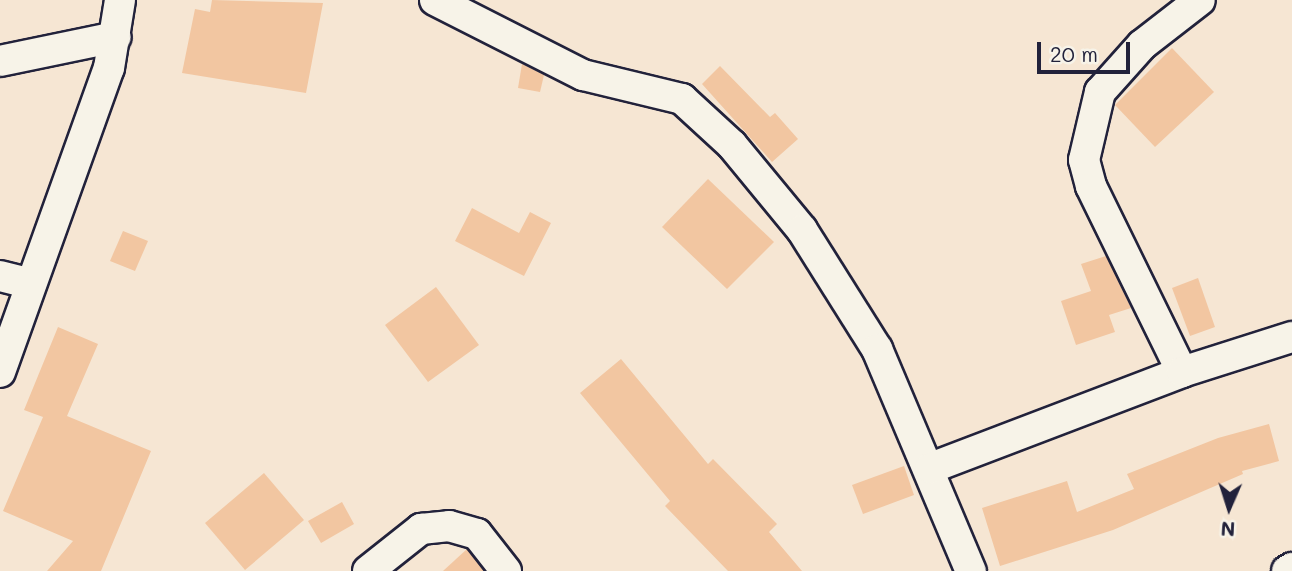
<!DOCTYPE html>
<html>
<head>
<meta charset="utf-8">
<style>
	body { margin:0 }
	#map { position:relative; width:1292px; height:571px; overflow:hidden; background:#f6e6d3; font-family:Mali,sans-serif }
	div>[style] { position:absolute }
	.building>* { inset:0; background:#f2c6a1 }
	.roads { filter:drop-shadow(2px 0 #22223b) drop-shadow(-2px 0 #22223b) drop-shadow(0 2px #22223b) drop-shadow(0 -2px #22223b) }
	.minor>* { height:30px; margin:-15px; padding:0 15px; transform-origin:15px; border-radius:15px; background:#f7f3e8 }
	span { translate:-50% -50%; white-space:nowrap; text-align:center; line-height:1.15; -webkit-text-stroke:5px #f7f3e8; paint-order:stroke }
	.north { position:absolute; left:1194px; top:473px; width:70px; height:70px; -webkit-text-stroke:5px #f7f3e8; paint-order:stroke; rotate:183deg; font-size:19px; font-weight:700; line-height:28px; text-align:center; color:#22223b }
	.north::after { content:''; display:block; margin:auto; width:24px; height:32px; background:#22223b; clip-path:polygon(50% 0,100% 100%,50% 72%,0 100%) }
	.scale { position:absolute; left:1037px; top:42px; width:93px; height:32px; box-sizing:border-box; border:4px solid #22223b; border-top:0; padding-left:9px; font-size:21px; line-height:24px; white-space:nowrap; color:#22223b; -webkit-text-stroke:5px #f7f3e8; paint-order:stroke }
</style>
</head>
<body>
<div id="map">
	<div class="building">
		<div style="clip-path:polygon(212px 0,323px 3px,306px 93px,182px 73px,195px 9px,210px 12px)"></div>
		<div style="clip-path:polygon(1172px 48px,1214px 92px,1155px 147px,1115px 105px)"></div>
		<div style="clip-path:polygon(522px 64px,544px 75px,540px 92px,518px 88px)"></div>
		<div style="clip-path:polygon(720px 66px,770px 117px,775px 113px,798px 139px,772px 162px,702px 84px)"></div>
		<div style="clip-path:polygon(708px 179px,774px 242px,727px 289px,662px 227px)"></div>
		<div style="clip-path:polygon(472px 208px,519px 233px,530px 212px,551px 223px,524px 276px,455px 241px)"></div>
		<div style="clip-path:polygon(123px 231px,148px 241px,135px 271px,110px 261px)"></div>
		<div style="clip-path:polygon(1106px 256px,1131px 308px,1109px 315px,1115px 332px,1076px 345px,1061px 301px,1091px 291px,1081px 264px)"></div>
		<div style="clip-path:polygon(1198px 278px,1215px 327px,1190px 336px,1172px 288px)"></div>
		<div style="clip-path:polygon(436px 287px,479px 345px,428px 382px,385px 325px)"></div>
		<div style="clip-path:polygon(58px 327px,98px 344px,67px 416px,151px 451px,101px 571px,47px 571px,73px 541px,3px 511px,43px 417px,24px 410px)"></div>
		<div style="clip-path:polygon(621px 359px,708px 464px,713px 459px,777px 524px,769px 532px,802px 571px,728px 571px,665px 506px,670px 501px,580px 393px)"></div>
		<div style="clip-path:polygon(1269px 424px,1279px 461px,1242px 471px,1243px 474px,1113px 530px,1000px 566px,982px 508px,1067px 481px,1077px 512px,1134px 489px,1127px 474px,1218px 438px)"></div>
		<div style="clip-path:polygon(904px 466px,914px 495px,863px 514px,852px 485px)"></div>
		<div style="clip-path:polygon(264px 473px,304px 520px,245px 570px,205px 523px)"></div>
		<div style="clip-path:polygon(342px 502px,354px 524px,321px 543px,308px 521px)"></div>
		<div style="clip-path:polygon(467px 549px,484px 571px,443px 571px)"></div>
	</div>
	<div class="roads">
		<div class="minor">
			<div style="left:435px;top:0;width:166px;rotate:26.9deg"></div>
			<div style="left:583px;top:75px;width:102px;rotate:13.6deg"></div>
			<div style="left:682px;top:99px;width:68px;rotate:42.6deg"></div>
			<div style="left:732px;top:145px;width:110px;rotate:50.5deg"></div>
			<div style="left:802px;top:230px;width:141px;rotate:57.8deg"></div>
			<div style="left:877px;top:349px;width:241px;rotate:67.1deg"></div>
			<div style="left:0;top:61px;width:118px;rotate:-11.7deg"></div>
			<div style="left:0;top:276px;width:32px;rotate:14deg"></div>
			<div style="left:0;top:372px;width:323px;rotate:-70.3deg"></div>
			<div style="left:109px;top:68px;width:69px;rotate:-80.8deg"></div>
			<div style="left:1182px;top:372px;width:207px;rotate:-116.1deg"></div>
			<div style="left:1091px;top:186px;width:27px;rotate:-105deg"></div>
			<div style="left:1084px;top:160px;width:70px;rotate:-76.8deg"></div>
			<div style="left:1100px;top:92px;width:63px;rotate:-48.2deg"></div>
			<div style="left:1142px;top:45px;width:73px;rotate:-37.8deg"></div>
			<div style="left:931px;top:468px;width:269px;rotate:-20.9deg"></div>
			<div style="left:1182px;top:372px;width:115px;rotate:-17.7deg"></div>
			<div style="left:368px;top:571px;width:68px;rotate:-38.4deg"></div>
			<div style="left:421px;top:529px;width:28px;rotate:-6deg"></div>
			<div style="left:449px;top:526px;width:29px;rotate:16deg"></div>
			<div style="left:477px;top:534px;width:47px;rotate:51.9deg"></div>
			<div style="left:1287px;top:571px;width:6px;rotate:-31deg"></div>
		</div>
	</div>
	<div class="north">N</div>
	<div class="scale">20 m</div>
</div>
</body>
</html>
